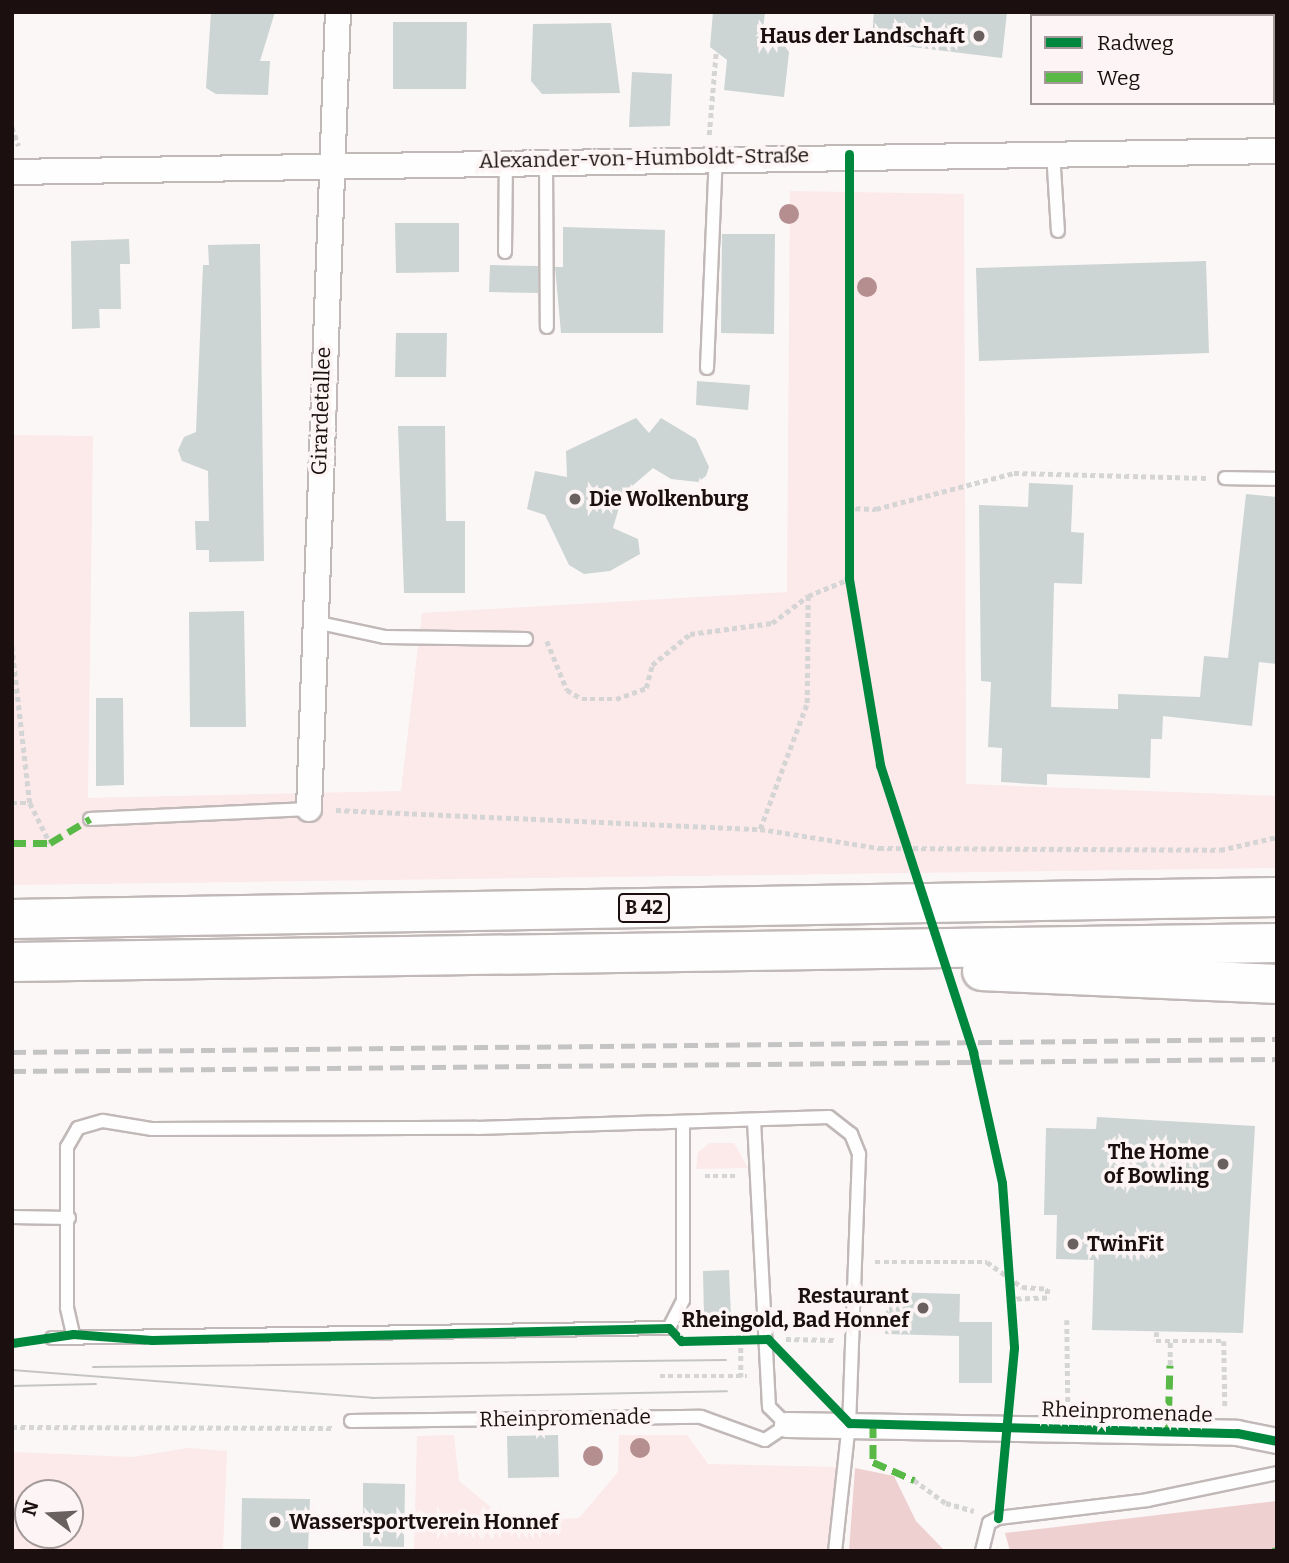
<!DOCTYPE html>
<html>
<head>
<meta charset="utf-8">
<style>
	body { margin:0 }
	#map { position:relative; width:1289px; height:1563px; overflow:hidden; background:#fbf7f7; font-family:Bitter,serif }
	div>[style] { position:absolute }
	.green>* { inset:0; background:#fce9e9 }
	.forest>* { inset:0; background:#efd0d0 }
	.building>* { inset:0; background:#ccd5d3 }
	.path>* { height:4.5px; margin-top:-2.25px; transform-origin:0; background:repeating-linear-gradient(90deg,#d6d5d5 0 5px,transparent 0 8.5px) }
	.roads { filter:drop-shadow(2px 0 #c1b8b8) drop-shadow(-2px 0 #c1b8b8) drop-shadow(0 2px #c1b8b8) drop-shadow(0 -2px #c1b8b8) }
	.service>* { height:12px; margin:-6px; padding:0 6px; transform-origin:6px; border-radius:6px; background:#fefefe }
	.minor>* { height:24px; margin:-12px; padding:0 12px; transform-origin:12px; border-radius:12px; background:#fefefe }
	.trunk>* { height:38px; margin:-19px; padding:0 19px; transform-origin:19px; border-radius:19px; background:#fefefe }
	.tram>* { height:2px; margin:-1px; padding:0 1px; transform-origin:1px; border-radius:1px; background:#c5c4c4 }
	.rail>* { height:5px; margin-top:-2.5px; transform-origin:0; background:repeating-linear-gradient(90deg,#c5c4c4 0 14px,transparent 0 21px) }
	.quiet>* { height:7px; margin-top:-3.5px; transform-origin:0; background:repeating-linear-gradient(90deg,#58b947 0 14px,transparent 0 21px) }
	.cycleway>* { height:9px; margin:-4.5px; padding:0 4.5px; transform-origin:4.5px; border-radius:4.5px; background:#00873e }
	.trees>* { width:20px; height:20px; margin:-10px; border-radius:50%; background:#b58f90 }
	.dots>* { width:19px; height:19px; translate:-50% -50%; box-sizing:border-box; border:4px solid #fdf5f5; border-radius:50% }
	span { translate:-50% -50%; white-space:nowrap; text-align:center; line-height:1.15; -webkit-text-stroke:7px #fdf5f5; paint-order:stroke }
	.shield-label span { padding:2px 5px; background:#fdf5f5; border:2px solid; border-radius:5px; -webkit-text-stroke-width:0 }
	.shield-label { font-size:19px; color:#1c0f0f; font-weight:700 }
	.poi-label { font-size:21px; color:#1c0f0f; font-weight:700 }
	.right { translate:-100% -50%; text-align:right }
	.left { translate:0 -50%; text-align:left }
	.street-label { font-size:21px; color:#1c0f0f }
	.frame { position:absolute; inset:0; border:14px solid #1c0f0f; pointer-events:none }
	.legend { position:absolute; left:1030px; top:14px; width:245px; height:91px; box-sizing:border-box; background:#fdf5f5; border:2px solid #a39999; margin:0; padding:9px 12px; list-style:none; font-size:21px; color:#1c0f0f }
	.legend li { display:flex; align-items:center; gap:14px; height:35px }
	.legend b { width:35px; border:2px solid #a39999 }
	.north { position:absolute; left:14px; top:1479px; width:70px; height:70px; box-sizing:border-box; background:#fdf5f5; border:2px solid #a39999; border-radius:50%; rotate:287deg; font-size:19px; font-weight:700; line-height:28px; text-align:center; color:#1c0f0f }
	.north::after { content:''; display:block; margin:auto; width:24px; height:32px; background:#6a6060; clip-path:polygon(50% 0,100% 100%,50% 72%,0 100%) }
</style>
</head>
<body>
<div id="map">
	<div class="green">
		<div style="clip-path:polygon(790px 191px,964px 194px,966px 784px,1276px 796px,1277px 868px,12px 885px,12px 435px,93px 436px,88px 798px,401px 791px,422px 613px,787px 592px)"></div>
		<div style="clip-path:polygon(710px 1143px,734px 1143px,748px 1168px,696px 1169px,698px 1152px)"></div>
		<div style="clip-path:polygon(454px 1435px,459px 1481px,509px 1522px,579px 1518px,618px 1472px,619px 1435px,687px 1435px,708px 1464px,837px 1467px,829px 1551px,414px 1551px,417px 1436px)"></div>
		<div style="clip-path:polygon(evenodd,188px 1448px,227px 1451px,223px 1551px,12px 1551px,12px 1452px,133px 1457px,188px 1448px,70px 1493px,70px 1535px,28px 1535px,28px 1493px,70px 1493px)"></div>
	</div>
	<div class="forest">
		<div style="clip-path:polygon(855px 1468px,894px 1476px,916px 1521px,945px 1551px,849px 1551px)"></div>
		<div style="clip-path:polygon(1277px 1501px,1277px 1551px,1010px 1551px,1005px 1533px)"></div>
	</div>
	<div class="building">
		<div style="clip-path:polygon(211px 12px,275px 12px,260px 61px,270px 61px,268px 95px,216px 94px,206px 88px)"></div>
		<div style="clip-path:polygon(713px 12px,765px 12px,762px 40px,790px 44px,784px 97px,724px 90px,727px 60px,710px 47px)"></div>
		<div style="clip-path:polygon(874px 12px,1007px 12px,1002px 58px,871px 42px)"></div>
		<div style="clip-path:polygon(393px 22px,467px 22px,466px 89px,393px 89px)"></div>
		<div style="clip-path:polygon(611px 23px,620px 93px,542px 94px,531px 81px,533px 24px)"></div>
		<div style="clip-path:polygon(632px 72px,672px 74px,670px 126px,629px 127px)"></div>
		<div style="clip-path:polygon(395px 223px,459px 223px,459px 272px,396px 273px)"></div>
		<div style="clip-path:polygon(563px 227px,665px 230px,663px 333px,561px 333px,555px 267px,563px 267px)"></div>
		<div style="clip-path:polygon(722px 234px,775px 234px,774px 334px,721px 333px)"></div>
		<div style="clip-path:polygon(129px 239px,130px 264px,120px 264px,121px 309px,99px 309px,100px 328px,72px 329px,71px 241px)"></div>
		<div style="clip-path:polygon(260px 244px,264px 561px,209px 562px,209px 550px,196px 550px,195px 521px,209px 521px,208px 471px,182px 461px,178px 450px,184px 437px,196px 432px,203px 265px,209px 265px,208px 245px)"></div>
		<div style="clip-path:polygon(1206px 261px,1209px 353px,979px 361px,976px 268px)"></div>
		<div style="clip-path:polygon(490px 265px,538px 266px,538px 293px,489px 292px)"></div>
		<div style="clip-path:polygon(396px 333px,447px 333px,446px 377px,395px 377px)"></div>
		<div style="clip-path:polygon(697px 381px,750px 385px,748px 410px,696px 405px)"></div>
		<div style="clip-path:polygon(636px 418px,649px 433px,661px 418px,696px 439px,709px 467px,706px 476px,698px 482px,671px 479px,653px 468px,623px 494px,613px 528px,638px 539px,640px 554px,610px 571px,584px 574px,569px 565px,545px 515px,527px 509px,535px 471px,567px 477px,566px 451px)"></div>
		<div style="clip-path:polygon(398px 426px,445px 426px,446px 521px,465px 521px,465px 593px,404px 593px)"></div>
		<div style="clip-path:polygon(1029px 483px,1073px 485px,1071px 532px,1084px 533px,1082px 584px,1054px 583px,1051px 707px,1118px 709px,1118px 694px,1200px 697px,1204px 656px,1228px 658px,1246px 494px,1277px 497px,1277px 664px,1259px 662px,1252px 726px,1163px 716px,1162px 739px,1151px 739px,1150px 778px,1047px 774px,1047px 785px,1001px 782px,1002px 748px,988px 747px,991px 682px,981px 681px,979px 505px,1028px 507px)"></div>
		<div style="clip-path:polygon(244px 611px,246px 727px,190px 727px,189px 612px)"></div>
		<div style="clip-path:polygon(96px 698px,123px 698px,124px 785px,96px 786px)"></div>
		<div style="clip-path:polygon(1097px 1117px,1255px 1126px,1243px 1333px,1092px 1330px,1094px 1260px,1056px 1259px,1057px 1215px,1044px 1215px,1046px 1128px,1096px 1129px)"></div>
		<div style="clip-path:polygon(729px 1270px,731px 1317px,704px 1318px,703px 1271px)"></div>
		<div style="clip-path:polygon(887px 1292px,960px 1294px,959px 1336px,885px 1334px)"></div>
		<div style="clip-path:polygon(959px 1322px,992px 1322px,992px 1383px,959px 1383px)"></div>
		<div style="clip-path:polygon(558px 1435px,559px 1477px,508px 1478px,507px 1436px)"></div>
		<div style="clip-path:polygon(363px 1483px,405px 1484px,404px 1547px,363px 1546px)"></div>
		<div style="clip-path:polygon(242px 1498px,310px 1499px,308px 1551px,241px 1551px)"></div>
	</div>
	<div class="path">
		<div style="left:12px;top:127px;width:20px;rotate:70deg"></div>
		<div style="left:709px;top:135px;width:84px;rotate:-85.2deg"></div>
		<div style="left:847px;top:508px;width:29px;rotate:2deg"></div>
		<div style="left:876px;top:509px;width:143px;rotate:-14.6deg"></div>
		<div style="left:1014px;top:473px;width:192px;rotate:1.5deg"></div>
		<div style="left:547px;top:641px;width:53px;rotate:67.8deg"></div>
		<div style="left:567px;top:690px;width:17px;rotate:31deg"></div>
		<div style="left:582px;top:699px;width:34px"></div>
		<div style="left:616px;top:699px;width:32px;rotate:-20deg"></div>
		<div style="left:646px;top:688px;width:24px;rotate:-75deg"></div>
		<div style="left:652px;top:665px;width:49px;rotate:-39.2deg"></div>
		<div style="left:690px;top:634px;width:83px;rotate:-7.6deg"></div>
		<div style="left:772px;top:623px;width:45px;rotate:-36.9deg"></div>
		<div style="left:808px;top:596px;width:44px;rotate:-22.5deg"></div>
		<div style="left:12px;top:646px;width:158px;rotate:83.5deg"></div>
		<div style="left:30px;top:803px;width:45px;rotate:63.4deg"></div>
		<div style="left:12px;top:803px;width:18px"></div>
		<div style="left:336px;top:810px;width:424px;rotate:2.6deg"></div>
		<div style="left:760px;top:829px;width:121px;rotate:9.1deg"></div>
		<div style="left:879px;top:848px;width:341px;rotate:0.3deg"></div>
		<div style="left:1220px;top:850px;width:58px;rotate:-12.8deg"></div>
		<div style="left:760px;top:829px;width:134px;rotate:-69.5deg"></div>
		<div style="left:807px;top:703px;width:106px;rotate:-89.5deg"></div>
		<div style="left:705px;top:1176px;width:33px"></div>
		<div style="left:875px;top:1262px;width:112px"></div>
		<div style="left:987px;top:1262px;width:43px;rotate:35.5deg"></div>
		<div style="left:1022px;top:1287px;width:26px;rotate:4deg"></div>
		<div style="left:1048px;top:1289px;width:9px;rotate:96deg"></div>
		<div style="left:1047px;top:1298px;width:34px;rotate:178deg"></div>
		<div style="left:1067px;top:1320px;width:83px;rotate:89.3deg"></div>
		<div style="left:1157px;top:1332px;width:9px;rotate:96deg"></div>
		<div style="left:1156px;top:1341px;width:68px"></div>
		<div style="left:1224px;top:1341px;width:66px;rotate:89.1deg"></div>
		<div style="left:741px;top:1339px;width:38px;rotate:90deg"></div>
		<div style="left:786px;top:1339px;width:48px;rotate:1.2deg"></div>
		<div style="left:1170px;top:1365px;width:24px;rotate:-90deg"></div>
		<div style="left:660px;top:1376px;width:87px"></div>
		<div style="left:12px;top:1427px;width:322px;rotate:0.2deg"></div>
		<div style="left:914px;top:1480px;width:39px;rotate:36deg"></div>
		<div style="left:946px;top:1503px;width:29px;rotate:16deg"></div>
	</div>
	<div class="roads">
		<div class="service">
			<div style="left:1053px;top:152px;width:79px;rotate:86.4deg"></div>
			<div style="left:546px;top:160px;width:167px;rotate:89.7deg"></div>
			<div style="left:505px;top:252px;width:92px;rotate:-89.4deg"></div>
			<div style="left:707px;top:368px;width:211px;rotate:-87.6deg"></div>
			<div style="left:1225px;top:478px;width:52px;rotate:1.1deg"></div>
			<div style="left:315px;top:622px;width:72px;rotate:12.1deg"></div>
			<div style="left:385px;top:637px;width:141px;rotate:0.8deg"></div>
			<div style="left:90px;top:819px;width:219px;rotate:-2.6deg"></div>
			<div style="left:12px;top:1217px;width:57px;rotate:1deg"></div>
			<div style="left:73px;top:1334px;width:27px;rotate:-103deg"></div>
			<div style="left:67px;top:1308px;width:161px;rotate:-90deg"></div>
			<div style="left:67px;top:1147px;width:22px;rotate:-60deg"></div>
			<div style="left:78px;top:1128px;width:26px;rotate:-16deg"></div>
			<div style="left:103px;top:1121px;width:50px;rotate:9.3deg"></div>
			<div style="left:152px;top:1129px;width:325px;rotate:-0.2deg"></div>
			<div style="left:477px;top:1128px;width:352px;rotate:-1.8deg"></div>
			<div style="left:829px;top:1117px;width:28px;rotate:38deg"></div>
			<div style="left:851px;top:1134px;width:22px;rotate:68deg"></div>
			<div style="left:859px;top:1154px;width:269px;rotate:92.1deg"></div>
			<div style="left:849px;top:1423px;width:129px;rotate:96.2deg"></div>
			<div style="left:52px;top:1338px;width:617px;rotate:-0.93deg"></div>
			<div style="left:669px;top:1328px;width:31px;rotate:-63deg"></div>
			<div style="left:683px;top:1300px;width:176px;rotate:-90deg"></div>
			<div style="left:351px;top:1421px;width:350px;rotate:-0.7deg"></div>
			<div style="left:701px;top:1417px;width:68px;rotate:19.8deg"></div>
			<div style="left:765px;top:1440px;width:27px;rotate:-34deg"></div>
			<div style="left:787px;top:1425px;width:25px;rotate:-135deg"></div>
			<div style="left:769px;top:1407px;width:286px;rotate:-93deg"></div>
			<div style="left:982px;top:1551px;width:29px;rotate:-76deg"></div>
			<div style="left:989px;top:1523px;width:10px;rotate:-29deg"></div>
			<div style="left:998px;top:1518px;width:151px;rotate:-6.8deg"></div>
			<div style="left:1148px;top:1500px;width:132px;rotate:-11.8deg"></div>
		</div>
		<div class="minor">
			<div style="left:12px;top:172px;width:1265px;rotate:-0.95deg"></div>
			<div style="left:309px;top:809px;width:798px;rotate:-87.92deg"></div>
			<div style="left:787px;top:1425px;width:450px;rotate:1deg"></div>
			<div style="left:1237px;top:1433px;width:41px;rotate:11.3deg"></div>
		</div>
		<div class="trunk">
			<div style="left:12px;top:919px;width:1265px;rotate:-1deg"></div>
			<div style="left:12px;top:962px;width:1265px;rotate:-0.86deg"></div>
			<div style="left:982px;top:971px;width:295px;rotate:2.5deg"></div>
		</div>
	</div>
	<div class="tram">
		<div style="left:93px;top:1367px;width:633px;rotate:-0.63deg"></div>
		<div style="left:12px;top:1370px;width:361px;rotate:4.4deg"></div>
		<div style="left:372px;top:1398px;width:355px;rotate:-1.1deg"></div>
		<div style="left:12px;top:1386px;width:84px;rotate:-1.4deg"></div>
	</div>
	<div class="rail">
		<div style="left:12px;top:1052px;width:1265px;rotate:-0.59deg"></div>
		<div style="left:12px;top:1071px;width:1265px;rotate:-0.54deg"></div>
	</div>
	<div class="quiet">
		<div style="left:12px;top:843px;width:38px"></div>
		<div style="left:50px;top:843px;width:47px;rotate:-31deg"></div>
		<div style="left:873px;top:1424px;width:38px;rotate:90deg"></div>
		<div style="left:873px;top:1462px;width:45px;rotate:23.7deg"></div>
		<div style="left:1168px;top:1431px;width:66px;rotate:-88.3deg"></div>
		<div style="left:1273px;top:1551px;width:4px;rotate:-14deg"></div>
	</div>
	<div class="cycleway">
		<div style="left:849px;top:154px;width:425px;rotate:90deg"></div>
		<div style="left:849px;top:579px;width:189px;rotate:80.5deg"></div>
		<div style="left:880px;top:765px;width:302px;rotate:72deg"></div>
		<div style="left:973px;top:1052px;width:134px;rotate:77.5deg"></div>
		<div style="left:1002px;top:1183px;width:165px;rotate:85.8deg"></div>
		<div style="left:1014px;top:1348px;width:171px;rotate:95.4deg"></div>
		<div style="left:12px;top:1343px;width:62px;rotate:-8.4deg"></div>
		<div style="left:73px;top:1334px;width:79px;rotate:4.3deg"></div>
		<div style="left:152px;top:1340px;width:517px;rotate:-1.33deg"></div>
		<div style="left:669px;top:1328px;width:18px;rotate:47deg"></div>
		<div style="left:681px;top:1341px;width:87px;rotate:-1.3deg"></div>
		<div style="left:768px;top:1339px;width:117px;rotate:46deg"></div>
		<div style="left:849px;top:1423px;width:388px;rotate:1.5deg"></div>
		<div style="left:1237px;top:1433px;width:41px;rotate:11.3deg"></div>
	</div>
	<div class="trees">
		<div style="left:789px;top:214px"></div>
		<div style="left:867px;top:287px"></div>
		<div style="left:640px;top:1448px"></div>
		<div style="left:593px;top:1456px"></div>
	</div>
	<div class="dots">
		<div style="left:979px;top:36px;background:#6a6060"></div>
		<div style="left:575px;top:499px;background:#6a6060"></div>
		<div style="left:1223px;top:1164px;background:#6a6060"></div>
		<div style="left:1073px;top:1244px;background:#6a6060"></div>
		<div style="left:923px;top:1308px;background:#6a6060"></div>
		<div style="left:275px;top:1522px;background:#6a6060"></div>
	</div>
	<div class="shield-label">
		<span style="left:644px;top:908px">B 42</span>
	</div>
	<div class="poi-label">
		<span class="right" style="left:965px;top:36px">Haus der Landschaft</span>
		<span class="left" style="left:589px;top:499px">Die Wolkenburg</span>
		<span class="right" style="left:1209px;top:1164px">The Home<br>of Bowling</span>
		<span class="left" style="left:1087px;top:1244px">TwinFit</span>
		<span class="right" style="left:909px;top:1308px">Restaurant<br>Rheingold, Bad Honnef</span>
		<span class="left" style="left:289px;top:1522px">Wassersportverein Honnef</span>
	</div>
	<div class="street-label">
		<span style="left:644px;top:158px;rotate:-1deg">Alexander-von-Humboldt-Straße</span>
		<span style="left:321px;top:411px;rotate:-88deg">Girardetallee</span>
		<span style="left:1127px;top:1412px;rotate:2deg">Rheinpromenade</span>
		<span style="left:565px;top:1418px;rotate:-1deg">Rheinpromenade</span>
	</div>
	<div class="frame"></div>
	<ul class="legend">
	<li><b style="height:9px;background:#00873e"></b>Radweg</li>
	<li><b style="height:9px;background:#58b947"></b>Weg</li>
	</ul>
	<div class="north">N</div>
</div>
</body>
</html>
